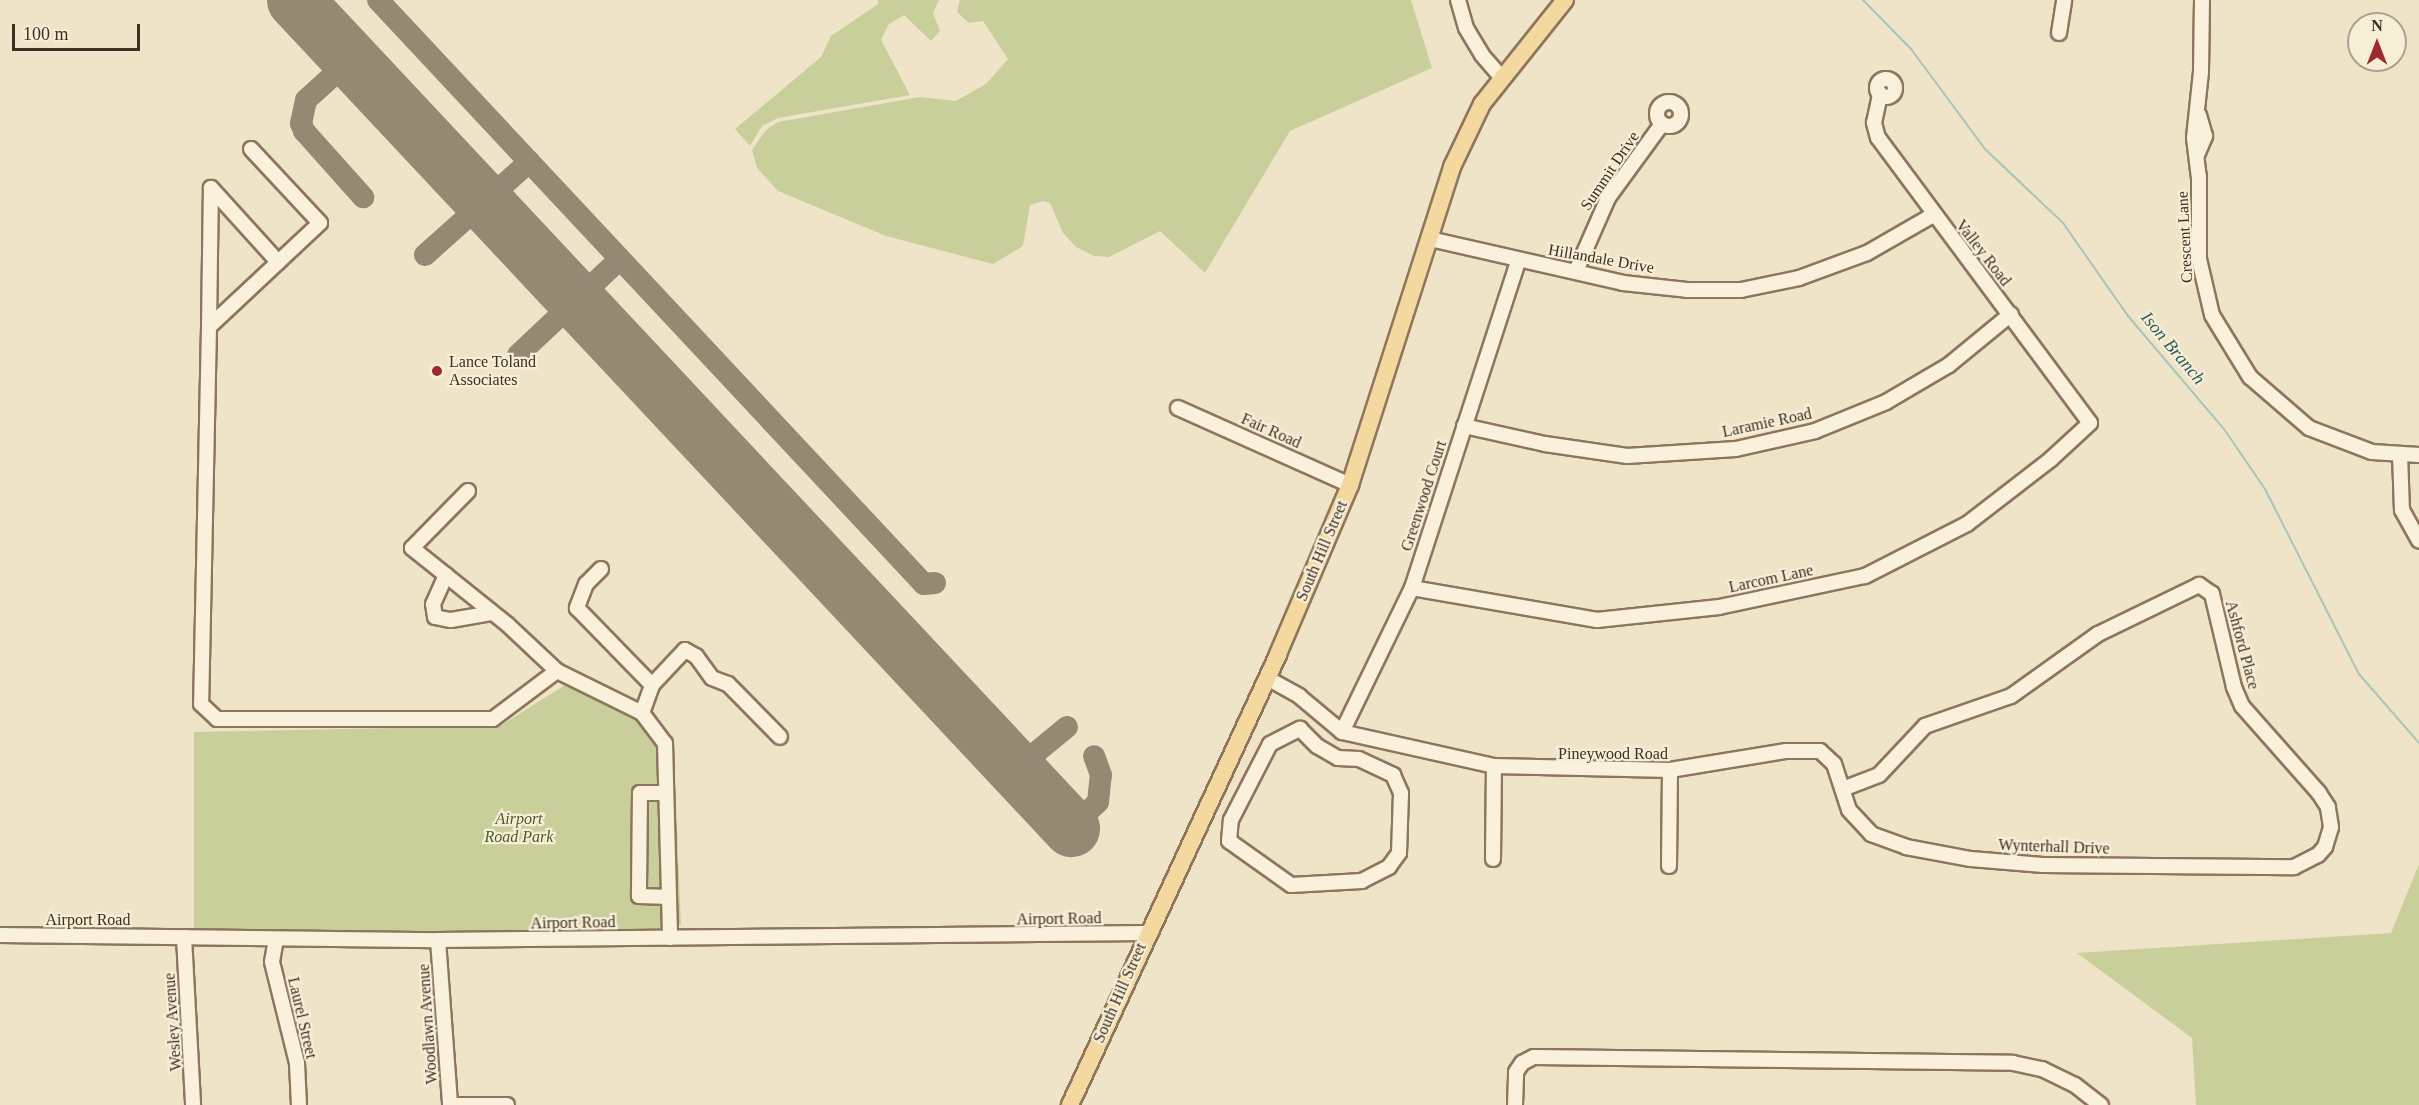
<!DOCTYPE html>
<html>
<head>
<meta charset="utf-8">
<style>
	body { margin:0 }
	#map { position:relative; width:2419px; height:1105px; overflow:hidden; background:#f0e4c8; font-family:Georgia,serif }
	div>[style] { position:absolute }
	.green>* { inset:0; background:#c9cf9b }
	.stream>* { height:2px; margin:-1px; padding:0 1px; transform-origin:1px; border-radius:1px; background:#a9c4bc }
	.taxiway>* { height:22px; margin:-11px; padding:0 11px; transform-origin:11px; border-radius:11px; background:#968974 }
	.runway>* { height:57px; margin:-28.5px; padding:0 28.5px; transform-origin:28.5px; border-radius:28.5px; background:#968974 }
	.roads { filter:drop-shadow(2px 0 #8d765c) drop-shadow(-2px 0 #8d765c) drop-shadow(0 2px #8d765c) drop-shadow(0 -2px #8d765c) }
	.minor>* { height:14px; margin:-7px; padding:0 7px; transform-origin:7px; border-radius:7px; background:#faf1dc }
	.minor>.ring { margin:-7px; padding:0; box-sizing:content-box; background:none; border:14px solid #faf1dc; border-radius:50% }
	.major>* { height:16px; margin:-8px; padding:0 8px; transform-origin:8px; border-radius:8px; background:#f3d9a0 }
	.dots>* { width:16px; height:16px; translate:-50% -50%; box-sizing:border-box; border:3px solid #f7eed8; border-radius:50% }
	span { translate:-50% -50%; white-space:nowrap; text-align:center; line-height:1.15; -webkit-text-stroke:4.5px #f7eed8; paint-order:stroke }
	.street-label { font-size:16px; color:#3d2e20 }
	.poi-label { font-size:16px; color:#3d2e20 }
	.left { translate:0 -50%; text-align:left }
	.park-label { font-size:16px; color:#4d5a26; font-style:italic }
	.water-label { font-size:18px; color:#2f5d5a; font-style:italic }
	.north { position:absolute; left:2347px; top:12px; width:60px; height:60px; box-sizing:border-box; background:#f7eed8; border:2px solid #ada18e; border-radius:50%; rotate:0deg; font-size:16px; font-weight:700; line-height:24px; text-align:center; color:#3d2e20 }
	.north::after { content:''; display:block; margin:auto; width:21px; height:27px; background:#9e2a2b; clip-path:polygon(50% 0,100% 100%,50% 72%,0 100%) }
	.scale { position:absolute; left:12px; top:24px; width:128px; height:27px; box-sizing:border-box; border:3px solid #3d2e20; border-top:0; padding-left:8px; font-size:18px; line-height:21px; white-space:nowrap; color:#3d2e20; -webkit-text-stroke:4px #f7eed8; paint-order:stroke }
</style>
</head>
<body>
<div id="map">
	<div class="green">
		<div style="clip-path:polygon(878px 0,939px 0,933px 13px,940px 31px,931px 41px,904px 15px,889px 24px,881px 40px,910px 95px,778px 118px,762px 126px,750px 146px,735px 129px,821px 57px,831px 36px,878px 4px)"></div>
		<div style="clip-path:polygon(960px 0,1411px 0,1432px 68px,1290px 131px,1205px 273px,1160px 231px,1109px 257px,1094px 256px,1076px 247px,1063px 233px,1050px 203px,1043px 201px,1030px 205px,1023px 246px,993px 264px,886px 236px,778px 191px,757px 168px,752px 150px,766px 130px,778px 122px,920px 97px,956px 101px,986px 84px,1008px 59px,983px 21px,969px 23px,957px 12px)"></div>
		<div style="clip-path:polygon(568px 683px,630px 711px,658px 734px,670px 797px,676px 803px,681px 925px,670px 925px,670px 929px,194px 938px,194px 732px,500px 726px)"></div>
		<div style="clip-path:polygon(2419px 864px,2419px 1105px,2196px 1105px,2192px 1038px,2077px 953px,2391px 933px)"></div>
	</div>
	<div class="stream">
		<div style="left:1863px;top:0;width:69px;rotate:45.6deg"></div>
		<div style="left:1911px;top:49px;width:124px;rotate:53.5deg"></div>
		<div style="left:1985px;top:149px;width:108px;rotate:43.5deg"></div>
		<div style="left:2063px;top:223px;width:113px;rotate:55deg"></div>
		<div style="left:2128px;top:316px;width:148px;rotate:49.7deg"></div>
		<div style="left:2224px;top:429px;width:73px;rotate:55.7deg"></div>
		<div style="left:2265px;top:489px;width:208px;rotate:63.1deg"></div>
		<div style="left:2359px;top:674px;width:91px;rotate:49deg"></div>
	</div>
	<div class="taxiway">
		<div style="left:378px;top:0;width:799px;rotate:46.93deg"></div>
		<div style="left:924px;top:584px;width:11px;rotate:-5deg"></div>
		<div style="left:350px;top:60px;width:59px;rotate:137.7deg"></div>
		<div style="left:306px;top:100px;width:24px;rotate:102deg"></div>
		<div style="left:301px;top:123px;width:9px;rotate:69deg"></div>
		<div style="left:304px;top:131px;width:89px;rotate:48.2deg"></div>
		<div style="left:425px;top:255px;width:140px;rotate:-41.8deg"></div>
		<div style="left:518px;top:355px;width:140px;rotate:-43.3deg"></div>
		<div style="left:1016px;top:769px;width:66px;rotate:-39.5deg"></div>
		<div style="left:1071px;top:828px;width:37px;rotate:-44deg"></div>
		<div style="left:1098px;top:802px;width:27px;rotate:-84deg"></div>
		<div style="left:1101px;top:775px;width:20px;rotate:-110deg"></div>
	</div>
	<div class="runway">
		<div style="left:295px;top:0;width:1135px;rotate:46.86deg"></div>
	</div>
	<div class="roads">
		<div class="minor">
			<div style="left:1458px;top:0;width:29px;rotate:74deg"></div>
			<div style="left:1466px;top:28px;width:31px;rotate:59deg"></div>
			<div style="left:1482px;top:55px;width:29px;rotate:49deg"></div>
			<div style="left:2202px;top:0;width:72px;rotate:90.8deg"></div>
			<div style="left:2201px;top:72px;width:66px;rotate:96.1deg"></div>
			<div style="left:2194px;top:138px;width:38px;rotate:83deg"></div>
			<div style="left:2199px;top:176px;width:83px;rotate:90deg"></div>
			<div style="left:2199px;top:259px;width:57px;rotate:76.9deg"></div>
			<div style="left:2212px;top:315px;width:73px;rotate:58.5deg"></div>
			<div style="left:2250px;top:377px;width:78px;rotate:40.8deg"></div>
			<div style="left:2309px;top:428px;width:67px;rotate:20.9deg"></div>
			<div style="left:2372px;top:452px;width:47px;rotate:3.7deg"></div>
			<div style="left:2059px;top:33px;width:33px;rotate:-81deg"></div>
			<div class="ring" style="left:1877px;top:79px;width:4px;height:4px"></div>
			<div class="ring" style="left:1657px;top:102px;width:10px;height:10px"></div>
			<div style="left:251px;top:149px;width:101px;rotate:47deg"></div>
			<div style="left:320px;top:223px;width:152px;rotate:136.9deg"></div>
			<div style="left:209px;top:327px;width:377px;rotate:91.2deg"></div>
			<div style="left:201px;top:704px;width:22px;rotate:43deg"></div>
			<div style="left:217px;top:719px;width:276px"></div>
			<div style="left:493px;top:719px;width:80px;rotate:-36.9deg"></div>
			<div style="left:557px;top:671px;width:95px;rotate:26.3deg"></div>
			<div style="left:642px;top:713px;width:38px;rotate:53deg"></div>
			<div style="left:665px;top:743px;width:195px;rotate:88.5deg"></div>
			<div style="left:2197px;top:155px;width:21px;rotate:-67deg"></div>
			<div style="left:2205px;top:136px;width:22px;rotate:-106deg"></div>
			<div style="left:1430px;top:239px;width:198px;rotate:12.8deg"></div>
			<div style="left:1623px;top:283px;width:64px;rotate:6.2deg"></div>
			<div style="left:1687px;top:290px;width:54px"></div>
			<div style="left:1741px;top:290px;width:59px;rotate:-11.7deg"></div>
			<div style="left:1799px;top:278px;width:72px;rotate:-20.2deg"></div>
			<div style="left:1867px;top:253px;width:76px;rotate:-29.9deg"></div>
			<div style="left:1576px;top:271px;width:80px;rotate:-66.3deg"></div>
			<div style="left:1608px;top:198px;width:92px;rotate:-53.9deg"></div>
			<div style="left:209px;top:327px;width:139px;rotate:-89.2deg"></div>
			<div style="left:211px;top:188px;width:100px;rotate:47.8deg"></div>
			<div style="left:1178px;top:408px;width:188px;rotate:24.1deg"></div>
			<div style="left:1464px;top:426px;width:83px;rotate:12.5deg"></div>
			<div style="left:1545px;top:444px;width:83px;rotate:8.3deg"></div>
			<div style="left:1627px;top:456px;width:109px;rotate:-3.7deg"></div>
			<div style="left:1736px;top:449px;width:81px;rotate:-12.8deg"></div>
			<div style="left:1815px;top:431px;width:77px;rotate:-22.2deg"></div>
			<div style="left:1886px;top:402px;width:73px;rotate:-30.4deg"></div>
			<div style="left:1949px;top:365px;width:80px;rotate:-39.4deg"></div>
			<div style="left:2400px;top:454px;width:56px;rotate:88deg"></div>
			<div style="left:2402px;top:510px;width:35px;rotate:61deg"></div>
			<div style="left:468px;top:491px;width:80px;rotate:134.5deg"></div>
			<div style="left:412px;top:548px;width:123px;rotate:38.7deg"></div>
			<div style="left:508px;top:625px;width:67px;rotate:43.2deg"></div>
			<div style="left:601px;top:569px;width:21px;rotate:135deg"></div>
			<div style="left:586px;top:584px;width:26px;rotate:111deg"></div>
			<div style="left:577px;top:608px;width:107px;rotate:45.8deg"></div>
			<div style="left:446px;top:575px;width:32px;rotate:114deg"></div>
			<div style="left:433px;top:604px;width:13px;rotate:81deg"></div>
			<div style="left:435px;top:617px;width:16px;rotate:11deg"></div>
			<div style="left:451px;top:620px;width:42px;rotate:-9.7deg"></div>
			<div style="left:1412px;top:588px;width:188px;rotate:9.8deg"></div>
			<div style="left:1597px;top:620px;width:123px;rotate:-6.1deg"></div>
			<div style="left:1719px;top:607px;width:149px;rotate:-12deg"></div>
			<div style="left:1865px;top:576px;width:114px;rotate:-27deg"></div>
			<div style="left:1967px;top:524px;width:106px;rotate:-37.7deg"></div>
			<div style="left:2051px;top:459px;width:53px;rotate:-42.7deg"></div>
			<div style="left:2090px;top:423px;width:355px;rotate:-126.6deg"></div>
			<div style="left:1878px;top:138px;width:16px;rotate:-105deg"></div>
			<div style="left:1874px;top:123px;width:30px;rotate:-78deg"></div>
			<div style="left:1267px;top:678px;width:37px;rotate:29deg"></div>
			<div style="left:1299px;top:696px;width:56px;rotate:39.9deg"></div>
			<div style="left:1342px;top:732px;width:156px;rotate:12.6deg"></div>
			<div style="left:1494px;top:766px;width:176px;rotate:1.3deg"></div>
			<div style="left:1670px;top:770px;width:118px;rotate:-9.3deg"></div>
			<div style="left:1786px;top:751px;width:34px"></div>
			<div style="left:1820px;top:751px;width:19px;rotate:43deg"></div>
			<div style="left:1834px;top:764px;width:48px;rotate:71.9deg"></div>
			<div style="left:1849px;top:810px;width:33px;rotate:47deg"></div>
			<div style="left:1871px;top:834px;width:37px;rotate:20deg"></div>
			<div style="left:1906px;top:847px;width:66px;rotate:10.5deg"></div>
			<div style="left:1971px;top:859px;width:72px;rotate:4.8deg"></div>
			<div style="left:2043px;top:865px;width:251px;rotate:0.5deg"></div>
			<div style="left:2294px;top:867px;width:27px;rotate:-27deg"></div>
			<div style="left:2318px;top:855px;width:11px;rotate:-49deg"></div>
			<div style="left:2325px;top:847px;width:21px;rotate:-73deg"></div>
			<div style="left:2331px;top:827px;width:20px;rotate:-99deg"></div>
			<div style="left:2328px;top:807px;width:17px;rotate:-123deg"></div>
			<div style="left:2319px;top:793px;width:116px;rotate:-131.5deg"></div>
			<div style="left:2242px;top:706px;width:21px;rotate:-113deg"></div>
			<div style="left:2234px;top:687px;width:96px;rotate:-103.3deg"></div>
			<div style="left:2212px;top:594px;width:16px;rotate:-145deg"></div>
			<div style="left:2199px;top:585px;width:112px;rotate:154.1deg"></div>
			<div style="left:2098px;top:634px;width:107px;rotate:144.5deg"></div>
			<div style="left:2011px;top:696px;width:91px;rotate:160.8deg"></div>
			<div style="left:1925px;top:726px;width:67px;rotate:133.2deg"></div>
			<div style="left:1879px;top:775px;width:39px;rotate:159deg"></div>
			<div style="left:642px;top:713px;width:30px;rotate:-70deg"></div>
			<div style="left:652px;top:685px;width:48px;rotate:-46.7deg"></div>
			<div style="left:685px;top:650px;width:13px;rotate:29deg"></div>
			<div style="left:696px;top:656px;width:27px;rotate:54deg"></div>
			<div style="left:712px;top:678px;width:17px;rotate:21deg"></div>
			<div style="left:728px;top:684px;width:74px;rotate:45.5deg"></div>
			<div style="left:1300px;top:729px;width:24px;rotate:45deg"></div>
			<div style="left:1317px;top:746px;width:24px;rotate:30deg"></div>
			<div style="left:1338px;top:758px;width:21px;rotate:3deg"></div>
			<div style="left:1359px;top:759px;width:38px;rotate:25deg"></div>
			<div style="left:1393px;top:775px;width:20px;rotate:66deg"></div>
			<div style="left:1401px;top:793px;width:60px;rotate:91.9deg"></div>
			<div style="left:1399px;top:853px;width:17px;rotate:126deg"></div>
			<div style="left:1389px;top:867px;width:30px;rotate:153deg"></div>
			<div style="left:1362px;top:881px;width:71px;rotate:176.8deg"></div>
			<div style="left:1291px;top:885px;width:76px;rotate:-144.6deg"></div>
			<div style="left:1229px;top:841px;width:21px;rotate:-85deg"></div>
			<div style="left:1231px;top:820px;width:85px;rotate:-62.8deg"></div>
			<div style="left:1270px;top:744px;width:34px;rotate:-27deg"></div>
			<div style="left:1342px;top:732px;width:160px;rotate:-64.1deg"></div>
			<div style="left:1412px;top:588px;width:344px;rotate:-72deg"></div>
			<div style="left:666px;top:793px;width:26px;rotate:180deg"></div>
			<div style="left:640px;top:793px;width:103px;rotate:90.6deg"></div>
			<div style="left:639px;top:896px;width:30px;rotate:2deg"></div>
			<div style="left:1493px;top:859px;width:93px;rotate:-89.4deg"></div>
			<div style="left:1669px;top:866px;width:96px;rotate:-89.4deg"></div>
			<div style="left:0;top:935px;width:438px;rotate:0.7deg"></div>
			<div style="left:438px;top:940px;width:709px;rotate:-0.57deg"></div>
			<div style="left:184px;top:937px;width:168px;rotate:86.9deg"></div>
			<div style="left:276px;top:939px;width:23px;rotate:100deg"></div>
			<div style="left:272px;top:962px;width:104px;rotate:76.1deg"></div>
			<div style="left:297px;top:1063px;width:42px;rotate:87.3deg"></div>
			<div style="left:438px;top:940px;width:165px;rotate:85.8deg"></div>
			<div style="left:450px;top:1105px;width:57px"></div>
			<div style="left:1515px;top:1105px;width:33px;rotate:-88deg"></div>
			<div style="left:1516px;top:1072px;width:11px;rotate:-56deg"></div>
			<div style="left:1522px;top:1063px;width:13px;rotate:-27deg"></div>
			<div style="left:1534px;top:1057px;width:479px;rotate:0.7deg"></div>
			<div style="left:2013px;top:1063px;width:30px;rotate:12deg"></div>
			<div style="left:2042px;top:1069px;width:37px;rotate:26deg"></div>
			<div style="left:2075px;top:1085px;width:33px;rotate:38deg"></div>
		</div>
		<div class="major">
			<div style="left:1070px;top:1105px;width:497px;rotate:-65.2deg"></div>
			<div style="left:1278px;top:654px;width:184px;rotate:-66.9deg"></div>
			<div style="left:1350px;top:485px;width:334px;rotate:-72.2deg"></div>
			<div style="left:1452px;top:167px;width:70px;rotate:-64.5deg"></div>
			<div style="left:1482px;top:104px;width:133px;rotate:-51.4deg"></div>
		</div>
	</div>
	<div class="dots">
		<div style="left:437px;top:371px;background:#9e2a2b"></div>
	</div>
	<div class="street-label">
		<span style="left:1610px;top:171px;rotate:-56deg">Summit Drive</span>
		<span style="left:2185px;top:237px;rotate:-93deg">Crescent Lane</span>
		<span style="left:1983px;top:253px;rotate:52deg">Valley Road</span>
		<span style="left:1601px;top:259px;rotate:10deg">Hillandale Drive</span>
		<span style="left:1767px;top:423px;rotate:-12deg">Laramie Road</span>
		<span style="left:1271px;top:431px;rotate:24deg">Fair Road</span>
		<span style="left:1424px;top:496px;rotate:-72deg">Greenwood Court</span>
		<span style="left:1322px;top:551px;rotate:-67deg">South Hill Street</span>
		<span style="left:1771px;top:579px;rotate:-12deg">Larcom Lane</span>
		<span style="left:2242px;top:645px;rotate:75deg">Ashford Place</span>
		<span style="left:1613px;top:754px">Pineywood Road</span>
		<span style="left:2054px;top:847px;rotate:2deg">Wynterhall Drive</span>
		<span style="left:1059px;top:919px;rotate:-1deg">Airport Road</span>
		<span style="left:88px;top:920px">Airport Road</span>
		<span style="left:573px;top:923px;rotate:-1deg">Airport Road</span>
		<span style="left:1120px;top:993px;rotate:-66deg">South Hill Street</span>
		<span style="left:302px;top:1018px;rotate:77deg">Laurel Street</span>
		<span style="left:173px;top:1022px;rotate:-94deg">Wesley Avenue</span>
		<span style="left:428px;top:1024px;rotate:-94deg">Woodlawn Avenue</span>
	</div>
	<div class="poi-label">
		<span class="left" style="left:449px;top:371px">Lance Toland<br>Associates</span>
	</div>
	<div class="park-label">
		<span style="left:519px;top:828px">Airport<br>Road Park</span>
	</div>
	<div class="water-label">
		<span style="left:2173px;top:348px;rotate:50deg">Ison Branch</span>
	</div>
	<div class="north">N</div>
	<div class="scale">100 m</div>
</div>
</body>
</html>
